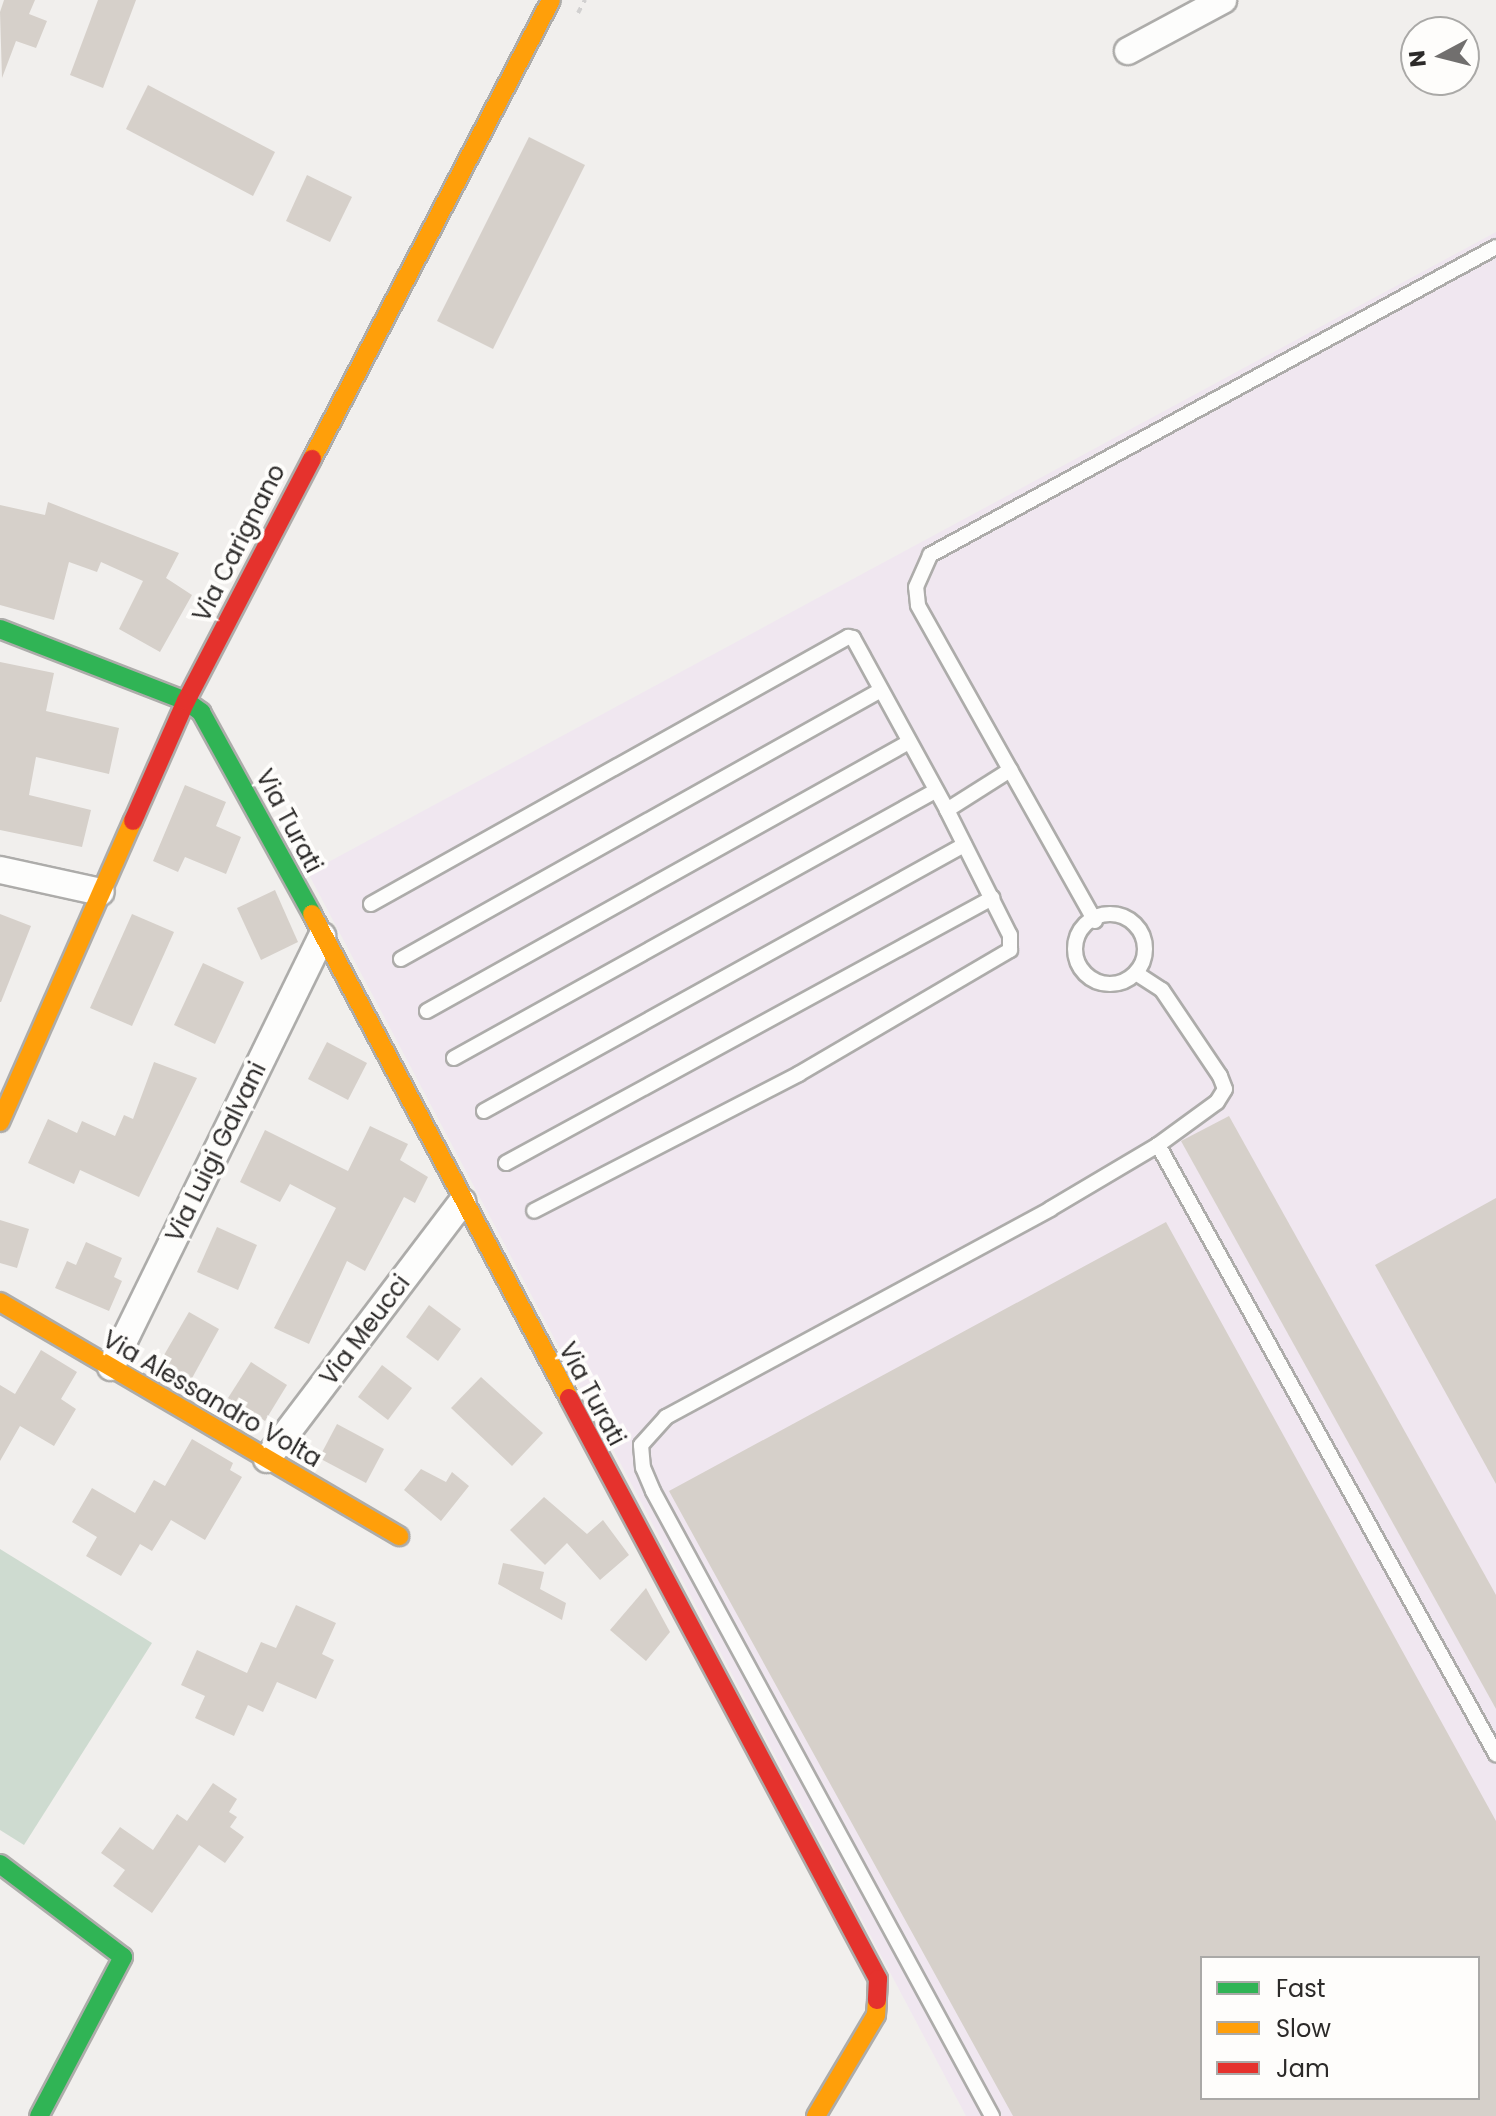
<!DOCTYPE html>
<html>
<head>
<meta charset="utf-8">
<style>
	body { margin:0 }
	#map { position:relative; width:1496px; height:2116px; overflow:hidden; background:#f1efed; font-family:Poppins,sans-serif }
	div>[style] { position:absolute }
	.industrial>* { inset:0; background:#f0e7f0 }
	.green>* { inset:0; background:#cedbd0 }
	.building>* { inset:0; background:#d6d0ca }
	.path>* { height:4px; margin-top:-2px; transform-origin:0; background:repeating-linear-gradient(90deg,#d1d0d0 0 6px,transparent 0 12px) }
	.roads { filter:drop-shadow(2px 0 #adacaa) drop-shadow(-2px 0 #adacaa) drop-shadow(0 2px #adacaa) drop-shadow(0 -2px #adacaa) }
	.lane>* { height:14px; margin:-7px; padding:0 7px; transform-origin:7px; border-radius:7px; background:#fdfdfc }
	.lane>.ring { margin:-7px; padding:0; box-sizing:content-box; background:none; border:14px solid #fdfdfc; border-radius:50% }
	.street>* { height:26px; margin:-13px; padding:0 13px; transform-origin:13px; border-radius:13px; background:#fdfdfc }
	.fast>* { height:18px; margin:-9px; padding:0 9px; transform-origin:9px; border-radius:9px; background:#30b455 }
	.slow>* { height:18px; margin:-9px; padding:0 9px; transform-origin:9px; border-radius:9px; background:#ff9f0a }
	.jam>* { height:18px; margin:-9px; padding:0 9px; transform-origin:9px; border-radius:9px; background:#e5322d }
	span { translate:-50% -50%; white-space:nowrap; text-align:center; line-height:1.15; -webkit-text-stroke:8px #fefdfb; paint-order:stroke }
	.street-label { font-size:24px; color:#2c2a29 }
	.legend { position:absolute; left:1200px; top:1956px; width:280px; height:144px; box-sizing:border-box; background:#fefdfb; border:2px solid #aaa9a7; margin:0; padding:10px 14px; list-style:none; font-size:24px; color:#2c2a29 }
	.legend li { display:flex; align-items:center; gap:16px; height:40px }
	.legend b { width:40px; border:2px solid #aaa9a7 }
	.north { position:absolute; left:1400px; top:16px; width:80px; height:80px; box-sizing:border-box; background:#fefdfb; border:2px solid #aaa9a7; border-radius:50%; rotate:263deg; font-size:22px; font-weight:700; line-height:32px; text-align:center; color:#2c2a29 }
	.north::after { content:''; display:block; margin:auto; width:28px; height:36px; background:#716f6e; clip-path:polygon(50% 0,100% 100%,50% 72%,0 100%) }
</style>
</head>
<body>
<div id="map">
	<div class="industrial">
		<div style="clip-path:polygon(evenodd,1496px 232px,1496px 2116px,966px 2116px,308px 873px,1496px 232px,1202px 1958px,1478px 1958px,1478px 2098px,1202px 2098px,1202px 1958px)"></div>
	</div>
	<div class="green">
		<div style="clip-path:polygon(0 1549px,152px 1643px,24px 1845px,0 1830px)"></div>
	</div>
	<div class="building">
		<div style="clip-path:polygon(4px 0,35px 0,29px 14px,47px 21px,36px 48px,16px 41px,2px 78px,0 12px)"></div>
		<div style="clip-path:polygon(98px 0,136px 0,103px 88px,70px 75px)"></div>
		<div style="clip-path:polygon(148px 85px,275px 152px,253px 196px,126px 129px)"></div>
		<div style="clip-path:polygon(529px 137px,585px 165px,493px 349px,437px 321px)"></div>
		<div style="clip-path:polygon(307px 175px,352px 197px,330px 242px,286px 221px)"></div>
		<div style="clip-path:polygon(48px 502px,179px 553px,166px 578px,192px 595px,160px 652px,119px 629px,143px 581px,101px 562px,97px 572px,69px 562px,54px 620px,0 605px,0 505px,45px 515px)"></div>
		<div style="clip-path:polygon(0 662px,54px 673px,46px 711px,119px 728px,109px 774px,36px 757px,29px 795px,91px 810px,82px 847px,0 830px)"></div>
		<div style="clip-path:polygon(185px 785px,226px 802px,216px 826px,241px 837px,226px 874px,185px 857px,178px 872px,153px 861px)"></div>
		<div style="clip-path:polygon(275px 890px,298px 942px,261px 960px,237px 908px)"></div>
		<div style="clip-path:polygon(0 914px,31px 926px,1px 1002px,0 1002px)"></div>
		<div style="clip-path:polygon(132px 914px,174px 932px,132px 1026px,90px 1008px)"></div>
		<div style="clip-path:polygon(203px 963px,244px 982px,215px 1044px,174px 1025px)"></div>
		<div style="clip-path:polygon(327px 1042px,367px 1063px,348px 1100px,308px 1079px)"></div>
		<div style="clip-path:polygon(154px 1062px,197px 1078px,139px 1197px,80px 1170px,74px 1184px,28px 1163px,48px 1119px,77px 1133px,82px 1121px,115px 1136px,124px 1115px,133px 1119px)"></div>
		<div style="clip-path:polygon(1229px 1116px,1496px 1595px,1496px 1709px,1181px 1141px)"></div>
		<div style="clip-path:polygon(370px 1126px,408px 1144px,400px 1160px,428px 1177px,415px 1203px,404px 1197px,365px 1271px,347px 1261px,309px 1344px,274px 1328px,336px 1208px,290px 1184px,280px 1202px,240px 1182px,265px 1130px,348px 1171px)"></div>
		<div style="clip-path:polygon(1496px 1198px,1496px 1484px,1375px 1265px)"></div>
		<div style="clip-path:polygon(0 1220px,29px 1229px,17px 1268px,0 1263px)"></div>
		<div style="clip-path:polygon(evenodd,1166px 1222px,1496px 1821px,1496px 2116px,1013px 2116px,669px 1491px,1166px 1222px,1202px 1958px,1478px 1958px,1478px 2098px,1202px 2098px,1202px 1958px)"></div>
		<div style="clip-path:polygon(217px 1227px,257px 1245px,238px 1290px,197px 1272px)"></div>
		<div style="clip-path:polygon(86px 1242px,122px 1258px,114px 1277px,122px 1281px,109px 1311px,55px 1288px,67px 1261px,76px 1265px)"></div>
		<div style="clip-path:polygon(429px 1305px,461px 1329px,438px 1361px,406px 1337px)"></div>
		<div style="clip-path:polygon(189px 1312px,219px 1329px,191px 1380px,160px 1362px)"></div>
		<div style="clip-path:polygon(41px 1350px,77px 1372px,61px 1399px,76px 1409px,54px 1446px,20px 1426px,0 1461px,0 1385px,15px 1394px)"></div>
		<div style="clip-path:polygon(251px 1362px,287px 1385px,265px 1421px,228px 1398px)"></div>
		<div style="clip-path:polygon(382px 1365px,412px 1388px,388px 1420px,358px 1397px)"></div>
		<div style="clip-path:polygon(481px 1377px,543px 1433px,512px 1466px,451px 1408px)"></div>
		<div style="clip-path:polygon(337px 1424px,384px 1449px,366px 1483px,319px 1458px)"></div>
		<div style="clip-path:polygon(192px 1439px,233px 1463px,230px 1470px,242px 1477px,205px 1540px,171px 1520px,152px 1551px,140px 1544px,121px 1576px,86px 1556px,97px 1537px,72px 1522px,92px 1488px,135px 1513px,154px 1480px,165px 1486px)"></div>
		<div style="clip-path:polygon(421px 1469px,446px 1482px,452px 1472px,469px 1486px,441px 1521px,404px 1490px)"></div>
		<div style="clip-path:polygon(544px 1497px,587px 1534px,603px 1520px,629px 1555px,600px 1580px,567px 1543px,545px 1565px,510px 1530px)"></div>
		<div style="clip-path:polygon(503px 1563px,544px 1572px,540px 1589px,566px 1603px,562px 1620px,498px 1584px)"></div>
		<div style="clip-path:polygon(646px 1588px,670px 1632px,646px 1661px,610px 1630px)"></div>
		<div style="clip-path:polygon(296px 1605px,336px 1623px,322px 1654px,334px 1660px,316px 1699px,277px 1682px,263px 1712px,248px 1705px,234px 1736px,195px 1718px,205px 1696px,181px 1685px,197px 1650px,247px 1673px,261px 1642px,276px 1648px)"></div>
		<div style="clip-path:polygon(213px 1783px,237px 1799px,229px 1812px,237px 1817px,230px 1827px,244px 1837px,225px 1863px,199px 1845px,152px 1913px,113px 1886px,125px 1870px,101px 1853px,120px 1827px,153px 1850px,177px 1814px,187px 1821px)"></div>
	</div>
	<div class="path">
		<div style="left:578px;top:13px;width:15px;rotate:-62deg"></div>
	</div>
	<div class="roads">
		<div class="lane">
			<div style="left:947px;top:810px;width:75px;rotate:-32.4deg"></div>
			<div style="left:371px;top:904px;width:547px;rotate:-29.24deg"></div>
			<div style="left:848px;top:637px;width:5px;rotate:11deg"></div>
			<div style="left:853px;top:638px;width:196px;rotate:61.3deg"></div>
			<div style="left:947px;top:810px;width:140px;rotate:63.3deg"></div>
			<div style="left:1010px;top:935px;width:15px;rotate:90deg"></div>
			<div style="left:1010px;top:950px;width:245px;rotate:149.6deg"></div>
			<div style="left:799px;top:1074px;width:298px;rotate:152.7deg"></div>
			<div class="ring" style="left:1075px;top:914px;width:56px;height:56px"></div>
			<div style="left:1095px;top:921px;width:362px;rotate:-119.3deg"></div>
			<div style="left:918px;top:605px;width:18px;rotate:-96deg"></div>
			<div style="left:916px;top:587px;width:35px;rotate:-66deg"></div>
			<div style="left:930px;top:555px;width:644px;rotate:-28.55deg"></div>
			<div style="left:401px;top:959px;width:550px;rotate:-29.27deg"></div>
			<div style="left:427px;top:1011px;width:552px;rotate:-29.17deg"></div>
			<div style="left:454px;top:1058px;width:550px;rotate:-29.03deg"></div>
			<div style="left:484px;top:1111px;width:549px;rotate:-28.99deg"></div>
			<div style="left:1158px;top:1145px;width:697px;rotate:60.97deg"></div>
			<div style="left:506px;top:1163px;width:554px;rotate:-28.6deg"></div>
			<div style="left:992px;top:2116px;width:711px;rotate:-118.48deg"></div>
			<div style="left:653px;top:1491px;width:25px;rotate:-113deg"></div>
			<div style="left:643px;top:1468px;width:23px;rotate:-95deg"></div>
			<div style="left:641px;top:1445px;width:38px;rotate:-48deg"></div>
			<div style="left:666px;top:1417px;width:437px;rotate:-28.4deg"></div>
			<div style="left:1050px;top:1209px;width:126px;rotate:-30.7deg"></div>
			<div style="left:1158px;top:1145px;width:73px;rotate:-36.1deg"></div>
			<div style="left:1217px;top:1102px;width:15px;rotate:-58deg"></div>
			<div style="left:1225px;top:1089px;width:14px;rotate:-111deg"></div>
			<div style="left:1220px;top:1076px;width:104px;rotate:-124deg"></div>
			<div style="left:1162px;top:990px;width:31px;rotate:-147deg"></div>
		</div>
		<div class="street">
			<div style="left:1128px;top:51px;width:108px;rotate:-28.2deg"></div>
			<div style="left:0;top:870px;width:103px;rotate:12.3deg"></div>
			<div style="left:111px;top:1367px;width:480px;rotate:-63.9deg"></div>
			<div style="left:267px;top:1459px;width:323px;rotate:-52.8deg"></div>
		</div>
		<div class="fast">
			<div style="left:0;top:629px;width:199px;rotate:21.2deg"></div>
			<div style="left:186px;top:701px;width:19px;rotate:36deg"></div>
			<div style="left:201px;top:712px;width:230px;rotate:61.2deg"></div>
			<div style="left:0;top:1864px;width:154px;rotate:37.1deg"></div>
			<div style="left:123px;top:1957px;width:180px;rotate:117.8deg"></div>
		</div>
		<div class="slow">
			<div style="left:312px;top:459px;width:517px;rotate:-62.49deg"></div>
			<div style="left:312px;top:914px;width:548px;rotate:62.03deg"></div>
			<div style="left:0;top:1122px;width:329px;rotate:-66.2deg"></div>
			<div style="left:0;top:1302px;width:463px;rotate:30.4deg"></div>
			<div style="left:816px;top:2116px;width:117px;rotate:-59.3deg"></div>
			<div style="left:876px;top:2015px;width:15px;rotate:-86deg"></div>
		</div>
		<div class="jam">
			<div style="left:133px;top:821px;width:131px;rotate:-66.2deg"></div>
			<div style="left:186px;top:701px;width:273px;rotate:-62.5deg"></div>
			<div style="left:569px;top:1398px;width:658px;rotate:61.99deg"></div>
			<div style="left:878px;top:1979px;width:21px;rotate:93deg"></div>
		</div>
	</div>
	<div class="street-label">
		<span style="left:239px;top:543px;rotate:-63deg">Via Carignano</span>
		<span style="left:289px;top:821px;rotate:62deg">Via Turati</span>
		<span style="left:216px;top:1152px;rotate:-64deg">Via Luigi Galvani</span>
		<span style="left:365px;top:1330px;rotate:-53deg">Via Meucci</span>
		<span style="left:592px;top:1394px;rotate:62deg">Via Turati</span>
		<span style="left:212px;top:1399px;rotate:30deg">Via Alessandro Volta</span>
	</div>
	<ul class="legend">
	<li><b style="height:10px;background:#30b455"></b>Fast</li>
	<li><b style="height:10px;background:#ff9f0a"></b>Slow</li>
	<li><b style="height:10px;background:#e5322d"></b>Jam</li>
	</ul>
	<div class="north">N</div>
</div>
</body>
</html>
